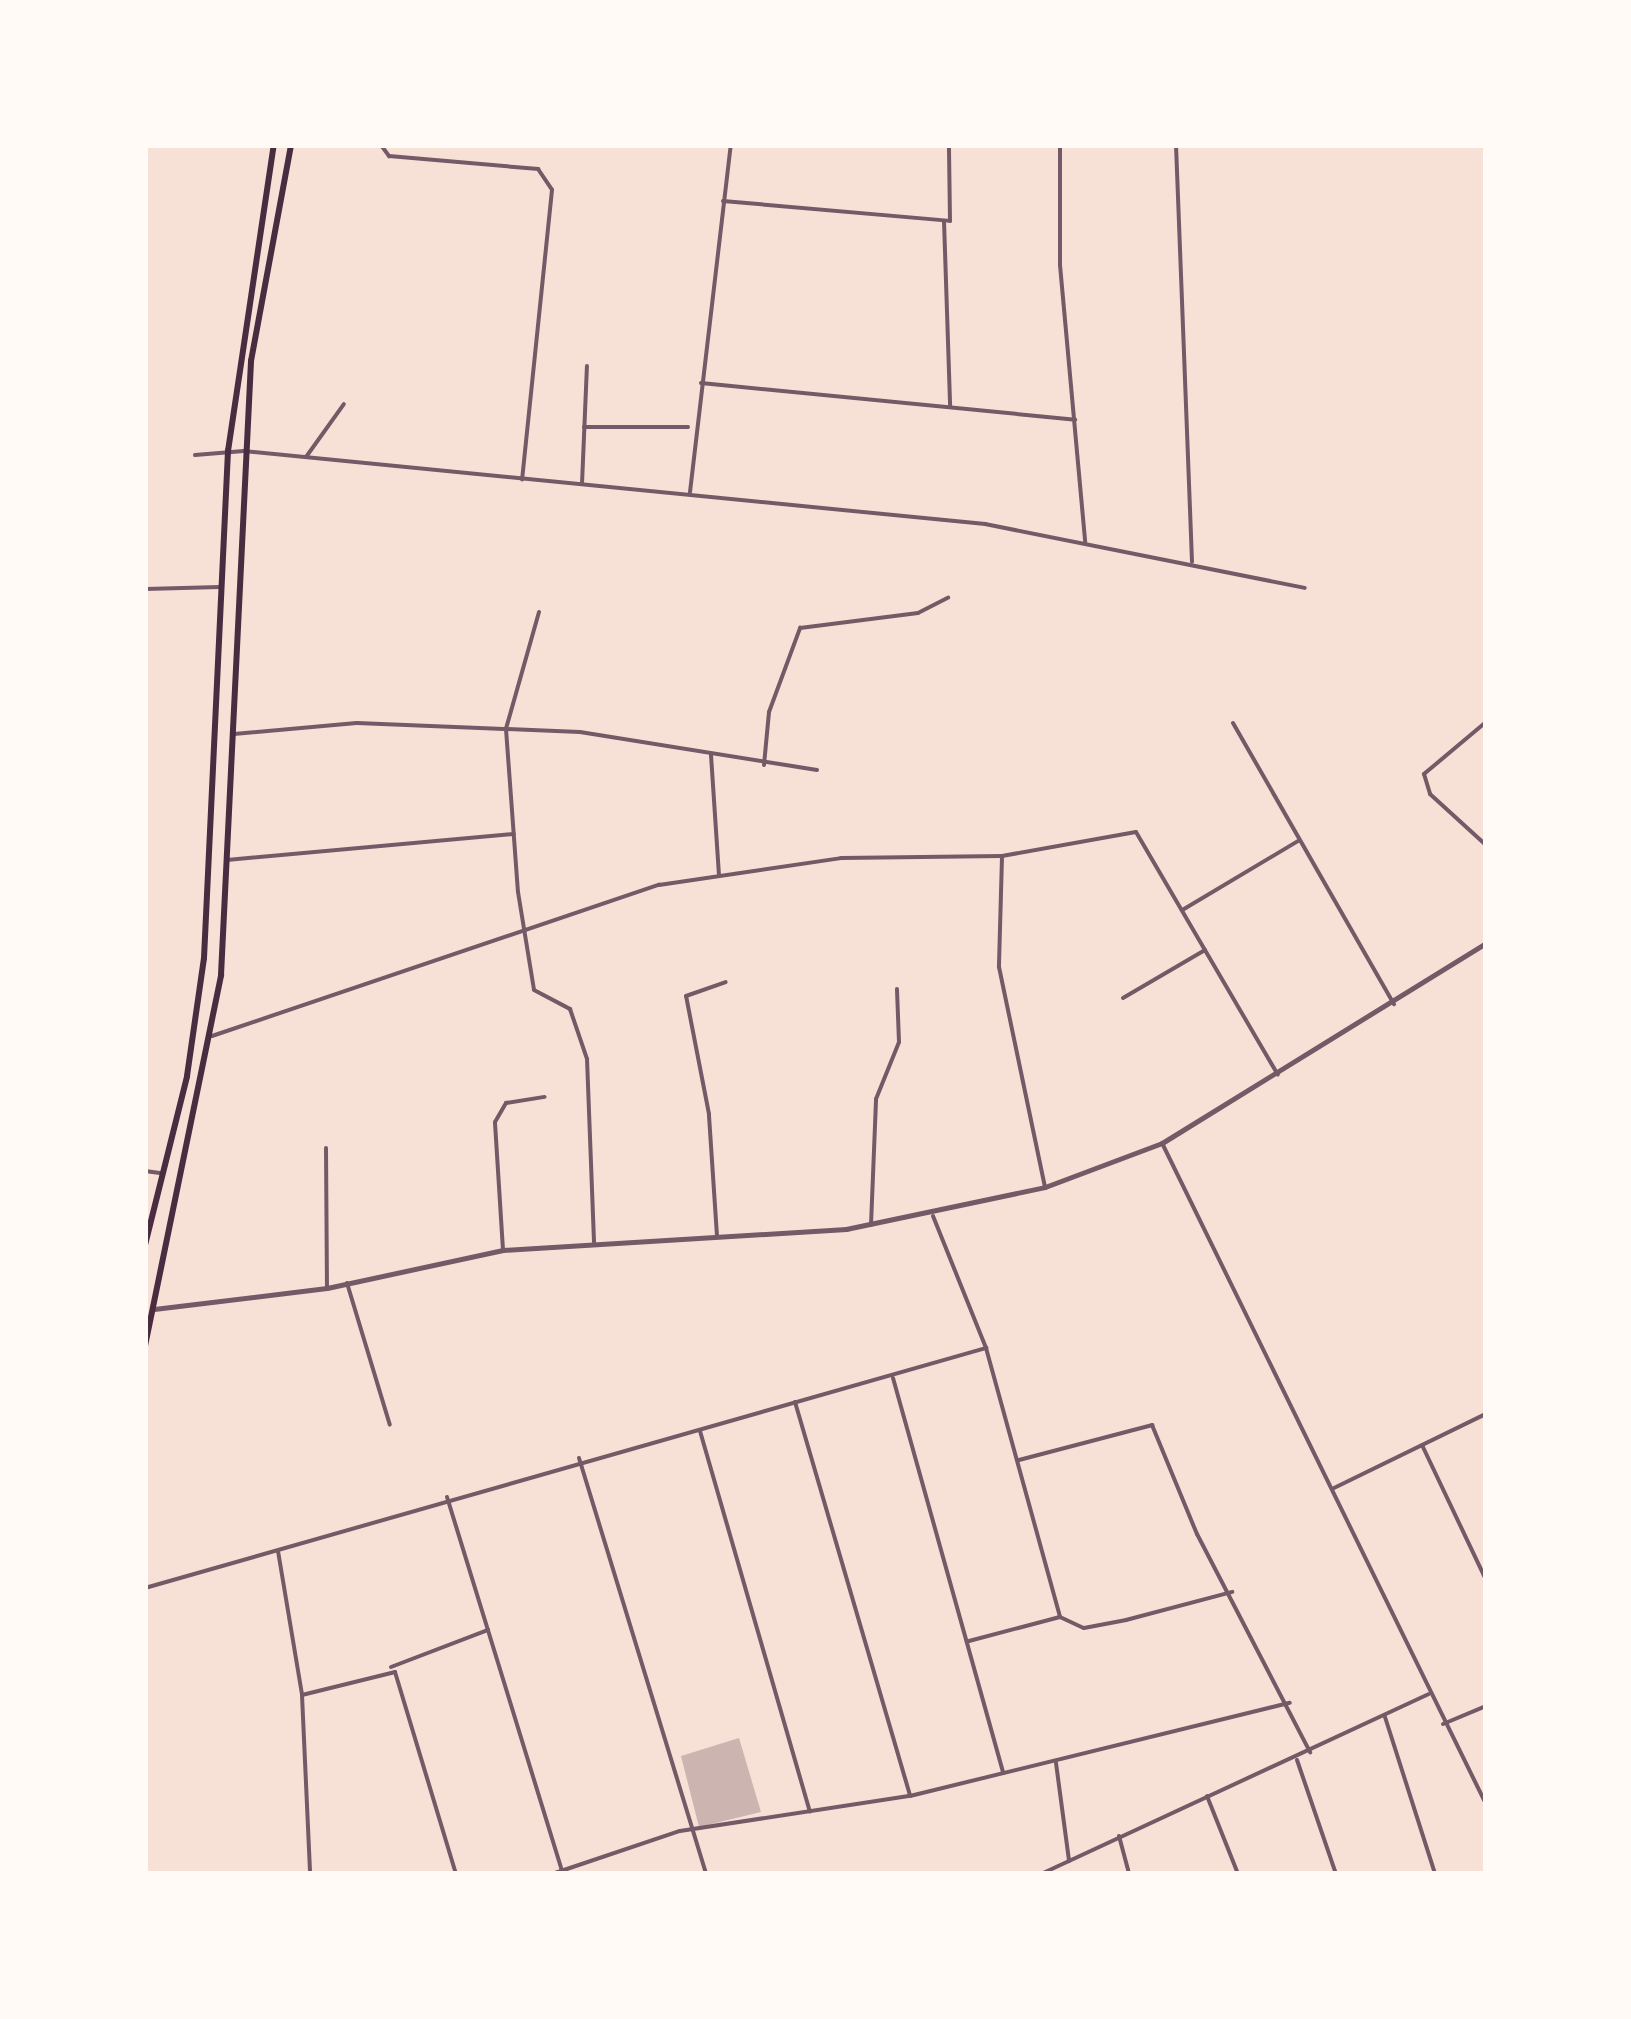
<!DOCTYPE html>
<html>
<head>
<meta charset="utf-8">
<style>
	body { margin:0 }
	#map { position:relative; width:1631px; height:2019px; overflow:hidden; background:#f7e1d7; font-family:"DejaVu Sans",sans-serif }
	div>[style] { position:absolute }
	.building>* { inset:0; background:#ccb4b1 }
	.minor>* { height:4px; margin:-2px; padding:0 2px; transform-origin:2px; border-radius:2px; background:#755966 }
	.tertiary>* { height:5px; margin:-2.5px; padding:0 2.5px; transform-origin:2.5px; border-radius:2.5px; background:#755966 }
	.primary>* { height:6px; margin:-3px; padding:0 3px; transform-origin:3px; border-radius:3px; background:#4a2c40 }
	span { translate:-50% -50%; white-space:nowrap; text-align:center; line-height:1.15; -webkit-text-stroke:10px #fffaf5; paint-order:stroke }
	.frame { position:absolute; inset:0; border:148px solid #fffaf5; pointer-events:none }
</style>
</head>
<body>
<div id="map">
	<div class="building">
		<div style="clip-path:polygon(739px 1738px,761px 1812px,699px 1827px,681px 1756px)"></div>
	</div>
	<div class="minor">
		<div style="left:381px;top:145px;width:14px;rotate:54deg"></div>
		<div style="left:389px;top:156px;width:150px;rotate:5deg"></div>
		<div style="left:538px;top:169px;width:25px;rotate:56deg"></div>
		<div style="left:552px;top:190px;width:291px;rotate:95.9deg"></div>
		<div style="left:1060px;top:145px;width:120px;rotate:90deg"></div>
		<div style="left:1060px;top:265px;width:278px;rotate:84.8deg"></div>
		<div style="left:1176px;top:145px;width:417px;rotate:87.8deg"></div>
		<div style="left:723px;top:201px;width:228px;rotate:5deg"></div>
		<div style="left:950px;top:221px;width:76px;rotate:-90.8deg"></div>
		<div style="left:944px;top:221px;width:185px;rotate:88.1deg"></div>
		<div style="left:701px;top:383px;width:376px;rotate:5.6deg"></div>
		<div style="left:584px;top:427px;width:104px"></div>
		<div style="left:195px;top:455px;width:49px;rotate:-4.7deg"></div>
		<div style="left:244px;top:451px;width:745px;rotate:5.63deg"></div>
		<div style="left:985px;top:524px;width:326px;rotate:11.3deg"></div>
		<div style="left:306px;top:457px;width:65px;rotate:-54.4deg"></div>
		<div style="left:582px;top:484px;width:118px;rotate:-87.6deg"></div>
		<div style="left:690px;top:492px;width:349px;rotate:-83.3deg"></div>
		<div style="left:145px;top:589px;width:75px;rotate:-1.5deg"></div>
		<div style="left:539px;top:612px;width:122px;rotate:105.8deg"></div>
		<div style="left:506px;top:729px;width:163px;rotate:85.8deg"></div>
		<div style="left:518px;top:892px;width:99px;rotate:80.7deg"></div>
		<div style="left:534px;top:990px;width:41px;rotate:27.8deg"></div>
		<div style="left:570px;top:1009px;width:53px;rotate:71.2deg"></div>
		<div style="left:587px;top:1059px;width:183px;rotate:87.8deg"></div>
		<div style="left:1486px;top:722px;width:81px;rotate:140deg"></div>
		<div style="left:1424px;top:774px;width:21px;rotate:73deg"></div>
		<div style="left:1430px;top:794px;width:76px;rotate:42.3deg"></div>
		<div style="left:1233px;top:723px;width:324px;rotate:60.2deg"></div>
		<div style="left:234px;top:734px;width:123px;rotate:-5.1deg"></div>
		<div style="left:357px;top:723px;width:223px;rotate:2.3deg"></div>
		<div style="left:580px;top:732px;width:240px;rotate:9.1deg"></div>
		<div style="left:711px;top:755px;width:119px;rotate:86.2deg"></div>
		<div style="left:764px;top:765px;width:53px;rotate:-84.6deg"></div>
		<div style="left:769px;top:712px;width:90px;rotate:-69.7deg"></div>
		<div style="left:800px;top:628px;width:119px;rotate:-7.2deg"></div>
		<div style="left:918px;top:613px;width:34px;rotate:-27deg"></div>
		<div style="left:1002px;top:857px;width:110px;rotate:91.6deg"></div>
		<div style="left:999px;top:967px;width:225px;rotate:78.2deg"></div>
		<div style="left:227px;top:860px;width:288px;rotate:-5.2deg"></div>
		<div style="left:1184px;top:909px;width:133px;rotate:-30.8deg"></div>
		<div style="left:1123px;top:998px;width:95px;rotate:-30.3deg"></div>
		<div style="left:212px;top:1036px;width:472px;rotate:-18.7deg"></div>
		<div style="left:659px;top:885px;width:184px;rotate:-8.4deg"></div>
		<div style="left:841px;top:858px;width:161px;rotate:-0.7deg"></div>
		<div style="left:1002px;top:856px;width:136px;rotate:-10.2deg"></div>
		<div style="left:1136px;top:832px;width:281px;rotate:59.7deg"></div>
		<div style="left:1162px;top:1143px;width:736px;rotate:63.89deg"></div>
		<div style="left:326px;top:1148px;width:140px;rotate:89.6deg"></div>
		<div style="left:145px;top:1171px;width:15px;rotate:8deg"></div>
		<div style="left:933px;top:1216px;width:142px;rotate:68.1deg"></div>
		<div style="left:986px;top:1348px;width:279px;rotate:74.6deg"></div>
		<div style="left:871px;top:1225px;width:126px;rotate:-87.7deg"></div>
		<div style="left:876px;top:1099px;width:61px;rotate:-68deg"></div>
		<div style="left:899px;top:1042px;width:53px;rotate:-92.2deg"></div>
		<div style="left:717px;top:1236px;width:122px;rotate:-93.8deg"></div>
		<div style="left:709px;top:1114px;width:120px;rotate:-101deg"></div>
		<div style="left:686px;top:996px;width:42px;rotate:-19.3deg"></div>
		<div style="left:503px;top:1250px;width:128px;rotate:-93.6deg"></div>
		<div style="left:495px;top:1122px;width:22px;rotate:-60deg"></div>
		<div style="left:506px;top:1103px;width:39px;rotate:-9deg"></div>
		<div style="left:347px;top:1283px;width:148px;rotate:73.2deg"></div>
		<div style="left:893px;top:1378px;width:410px;rotate:74.4deg"></div>
		<div style="left:795px;top:1402px;width:410px;rotate:73.7deg"></div>
		<div style="left:700px;top:1431px;width:396px;rotate:73.9deg"></div>
		<div style="left:1422px;top:1445px;width:149px;rotate:64.6deg"></div>
		<div style="left:579px;top:1458px;width:435px;rotate:73deg"></div>
		<div style="left:1019px;top:1460px;width:138px;rotate:-14.7deg"></div>
		<div style="left:1152px;top:1425px;width:118px;rotate:67.6deg"></div>
		<div style="left:1197px;top:1534px;width:246px;rotate:62.6deg"></div>
		<div style="left:1334px;top:1488px;width:169px;rotate:-26deg"></div>
		<div style="left:447px;top:1497px;width:390px;rotate:72.9deg"></div>
		<div style="left:278px;top:1551px;width:146px;rotate:80.5deg"></div>
		<div style="left:302px;top:1695px;width:179px;rotate:87.4deg"></div>
		<div style="left:145px;top:1588px;width:875px;rotate:-15.93deg"></div>
		<div style="left:969px;top:1641px;width:94px;rotate:-14.8deg"></div>
		<div style="left:1060px;top:1617px;width:26px;rotate:25deg"></div>
		<div style="left:1084px;top:1628px;width:43px;rotate:-10.8deg"></div>
		<div style="left:1126px;top:1620px;width:110px;rotate:-14.8deg"></div>
		<div style="left:391px;top:1667px;width:104px;rotate:-20.9deg"></div>
		<div style="left:302px;top:1695px;width:96px;rotate:-13.9deg"></div>
		<div style="left:395px;top:1672px;width:211px;rotate:73.2deg"></div>
		<div style="left:1385px;top:1717px;width:165px;rotate:72.3deg"></div>
		<div style="left:1443px;top:1724px;width:47px;rotate:-22.7deg"></div>
		<div style="left:1297px;top:1760px;width:120px;rotate:71.1deg"></div>
		<div style="left:1056px;top:1763px;width:99px;rotate:82.4deg"></div>
		<div style="left:1207px;top:1796px;width:84px;rotate:68.3deg"></div>
		<div style="left:1119px;top:1836px;width:39px;rotate:75deg"></div>
		<div style="left:552px;top:1874px;width:135px;rotate:-18.6deg"></div>
		<div style="left:680px;top:1831px;width:233px;rotate:-8.7deg"></div>
		<div style="left:910px;top:1796px;width:391px;rotate:-13.8deg"></div>
		<div style="left:1041px;top:1874px;width:427px;rotate:-24.9deg"></div>
	</div>
	<div class="tertiary">
		<div style="left:154px;top:1309px;width:174px;rotate:-6.9deg"></div>
		<div style="left:327px;top:1288px;width:180px;rotate:-12.2deg"></div>
		<div style="left:503px;top:1250px;width:344px;rotate:-3.5deg"></div>
		<div style="left:846px;top:1229px;width:203px;rotate:-11.9deg"></div>
		<div style="left:1045px;top:1187px;width:125px;rotate:-20.6deg"></div>
		<div style="left:1162px;top:1143px;width:381px;rotate:-31.7deg"></div>
	</div>
	<div class="primary">
		<div style="left:145px;top:1245px;width:174px;rotate:-76deg"></div>
		<div style="left:187px;top:1076px;width:119px;rotate:-81.8deg"></div>
		<div style="left:204px;top:958px;width:508px;rotate:-87.29deg"></div>
		<div style="left:228px;top:451px;width:309px;rotate:-81.5deg"></div>
		<div style="left:145px;top:1346px;width:379px;rotate:-78.4deg"></div>
		<div style="left:221px;top:975px;width:615px;rotate:-87.2deg"></div>
		<div style="left:251px;top:361px;width:220px;rotate:-79.5deg"></div>
	</div>
	<div class="frame"></div>
</div>
</body>
</html>
